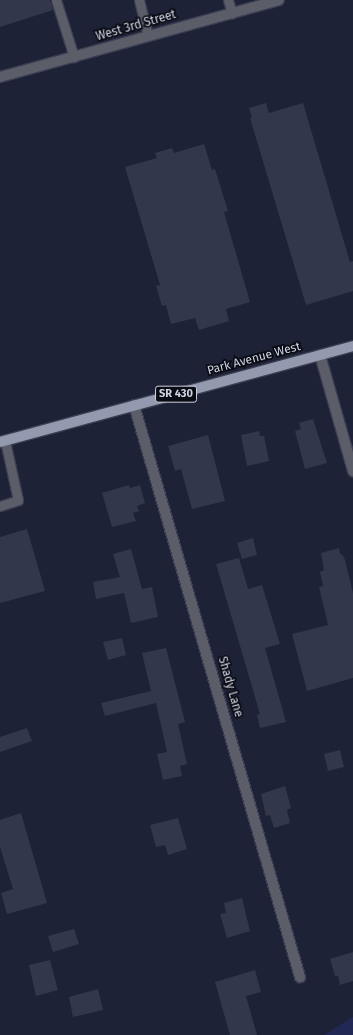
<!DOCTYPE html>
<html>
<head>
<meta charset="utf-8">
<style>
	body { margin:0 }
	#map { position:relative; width:353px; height:1035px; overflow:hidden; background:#1e2236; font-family:"Fira Sans",sans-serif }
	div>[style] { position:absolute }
	.green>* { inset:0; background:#222854 }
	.building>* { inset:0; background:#32374c }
	.roads { filter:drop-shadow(1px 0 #3b3e52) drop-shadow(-1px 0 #3b3e52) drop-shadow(0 1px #3b3e52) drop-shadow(0 -1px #3b3e52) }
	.lane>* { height:9px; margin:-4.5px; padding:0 4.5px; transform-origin:4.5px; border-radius:4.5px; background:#5b5e69 }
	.street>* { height:10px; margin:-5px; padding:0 5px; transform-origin:5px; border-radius:5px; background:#5b5e69 }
	.primary>* { height:10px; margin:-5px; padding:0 5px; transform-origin:5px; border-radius:5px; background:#9399ae }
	span { translate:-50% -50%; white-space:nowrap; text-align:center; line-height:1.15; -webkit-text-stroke:3.5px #0a0c15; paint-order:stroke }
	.shield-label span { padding:1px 3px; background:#0a0c15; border:1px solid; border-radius:3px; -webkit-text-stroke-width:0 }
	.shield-label { font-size:11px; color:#d1d4e2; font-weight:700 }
	.street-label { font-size:12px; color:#d1d4e2 }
</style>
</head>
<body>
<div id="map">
	<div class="green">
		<div style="clip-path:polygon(353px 1017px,353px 1035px,324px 1035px)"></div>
	</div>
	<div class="building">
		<div style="clip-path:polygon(0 0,50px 0,53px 10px,0 27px)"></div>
		<div style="clip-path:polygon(266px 103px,269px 113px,303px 103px,350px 262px,353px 261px,353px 291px,306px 305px,250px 118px,252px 117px,249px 108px)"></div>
		<div style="clip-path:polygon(204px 144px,212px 170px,215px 169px,228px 211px,224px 212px,250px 302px,226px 309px,229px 321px,199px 330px,195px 318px,171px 324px,166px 305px,162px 306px,156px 286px,160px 285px,125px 167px,157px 158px,155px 153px,172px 148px,174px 153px)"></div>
		<div style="clip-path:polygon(313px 419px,327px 463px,305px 469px,295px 431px,301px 429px,299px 423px)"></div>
		<div style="clip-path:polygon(259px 431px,260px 436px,264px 436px,269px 461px,247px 466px,241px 435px)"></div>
		<div style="clip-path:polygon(208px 435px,225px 501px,192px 509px,181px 469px,175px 471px,168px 446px)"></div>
		<div style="clip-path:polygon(129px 485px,130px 488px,140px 485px,145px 503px,137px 506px,139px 511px,133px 513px,136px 521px,112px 527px,102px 493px)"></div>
		<div style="clip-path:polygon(27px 529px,45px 591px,0 603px,0 537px)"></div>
		<div style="clip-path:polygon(253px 538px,257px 555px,242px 559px,237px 543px)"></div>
		<div style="clip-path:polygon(339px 548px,340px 554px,342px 554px,345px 560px,353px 593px,353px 678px,307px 691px,292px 634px,328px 625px,319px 587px,323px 586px,320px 572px,324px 570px,321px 553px)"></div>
		<div style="clip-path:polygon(131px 549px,142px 589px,152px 587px,158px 617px,131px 623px,124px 593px,96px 599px,93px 582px,120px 577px,113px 554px)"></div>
		<div style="clip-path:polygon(239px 558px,248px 589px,262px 585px,280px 644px,265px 648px,286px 722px,260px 728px,257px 715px,260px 714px,216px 564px)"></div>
		<div style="clip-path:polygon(122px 638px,126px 655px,108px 660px,103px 642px)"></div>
		<div style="clip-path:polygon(166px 648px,185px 722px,178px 724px,187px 764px,180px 766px,182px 776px,163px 780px,157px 754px,167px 752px,156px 703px,105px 716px,101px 703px,151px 691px,142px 653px)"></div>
		<div style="clip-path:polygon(27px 728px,32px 741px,0 752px,0 737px)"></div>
		<div style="clip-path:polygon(340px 750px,344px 767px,328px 771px,324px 754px)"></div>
		<div style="clip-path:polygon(285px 786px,291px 808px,287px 810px,290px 823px,274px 828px,270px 815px,266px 816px,261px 794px)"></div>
		<div style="clip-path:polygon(21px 813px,47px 903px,7px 914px,1px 893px,13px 889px,0 847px,0 820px)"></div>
		<div style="clip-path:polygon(178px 818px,187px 849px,168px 855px,165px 845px,156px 847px,150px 825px)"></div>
		<div style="clip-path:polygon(242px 898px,250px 931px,227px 938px,220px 914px,226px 913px,224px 903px)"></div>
		<div style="clip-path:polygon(74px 929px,79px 944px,53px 952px,48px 936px)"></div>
		<div style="clip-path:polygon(353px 952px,353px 981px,340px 985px,338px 976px,335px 976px,330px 959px)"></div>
		<div style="clip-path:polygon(50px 960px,58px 990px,36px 996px,29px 965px)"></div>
		<div style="clip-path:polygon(255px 970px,261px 992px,246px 996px,257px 1035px,230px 1035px,215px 982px)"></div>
		<div style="clip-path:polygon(98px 989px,103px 1010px,73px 1017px,69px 997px)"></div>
	</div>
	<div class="roads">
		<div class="lane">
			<div style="left:56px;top:0;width:60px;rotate:72.5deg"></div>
			<div style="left:139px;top:0;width:37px;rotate:76deg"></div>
			<div style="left:228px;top:0;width:14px;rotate:73deg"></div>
			<div style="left:0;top:506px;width:19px;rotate:-18deg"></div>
			<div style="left:18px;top:500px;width:60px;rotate:-102.4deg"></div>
		</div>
		<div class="street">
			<div style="left:0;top:77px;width:289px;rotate:-15.4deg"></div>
			<div style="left:320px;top:355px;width:121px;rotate:74.1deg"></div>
			<div style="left:134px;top:405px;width:596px;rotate:73.82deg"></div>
		</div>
		<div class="primary">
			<div style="left:0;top:442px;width:366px;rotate:-15.2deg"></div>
		</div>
	</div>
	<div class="shield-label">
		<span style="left:176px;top:394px">SR 430</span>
	</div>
	<div class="street-label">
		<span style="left:136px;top:26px;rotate:-16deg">West 3rd Street</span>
		<span style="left:254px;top:359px;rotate:-15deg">Park Avenue West</span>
		<span style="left:230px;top:687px;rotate:74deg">Shady Lane</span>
	</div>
</div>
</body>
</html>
